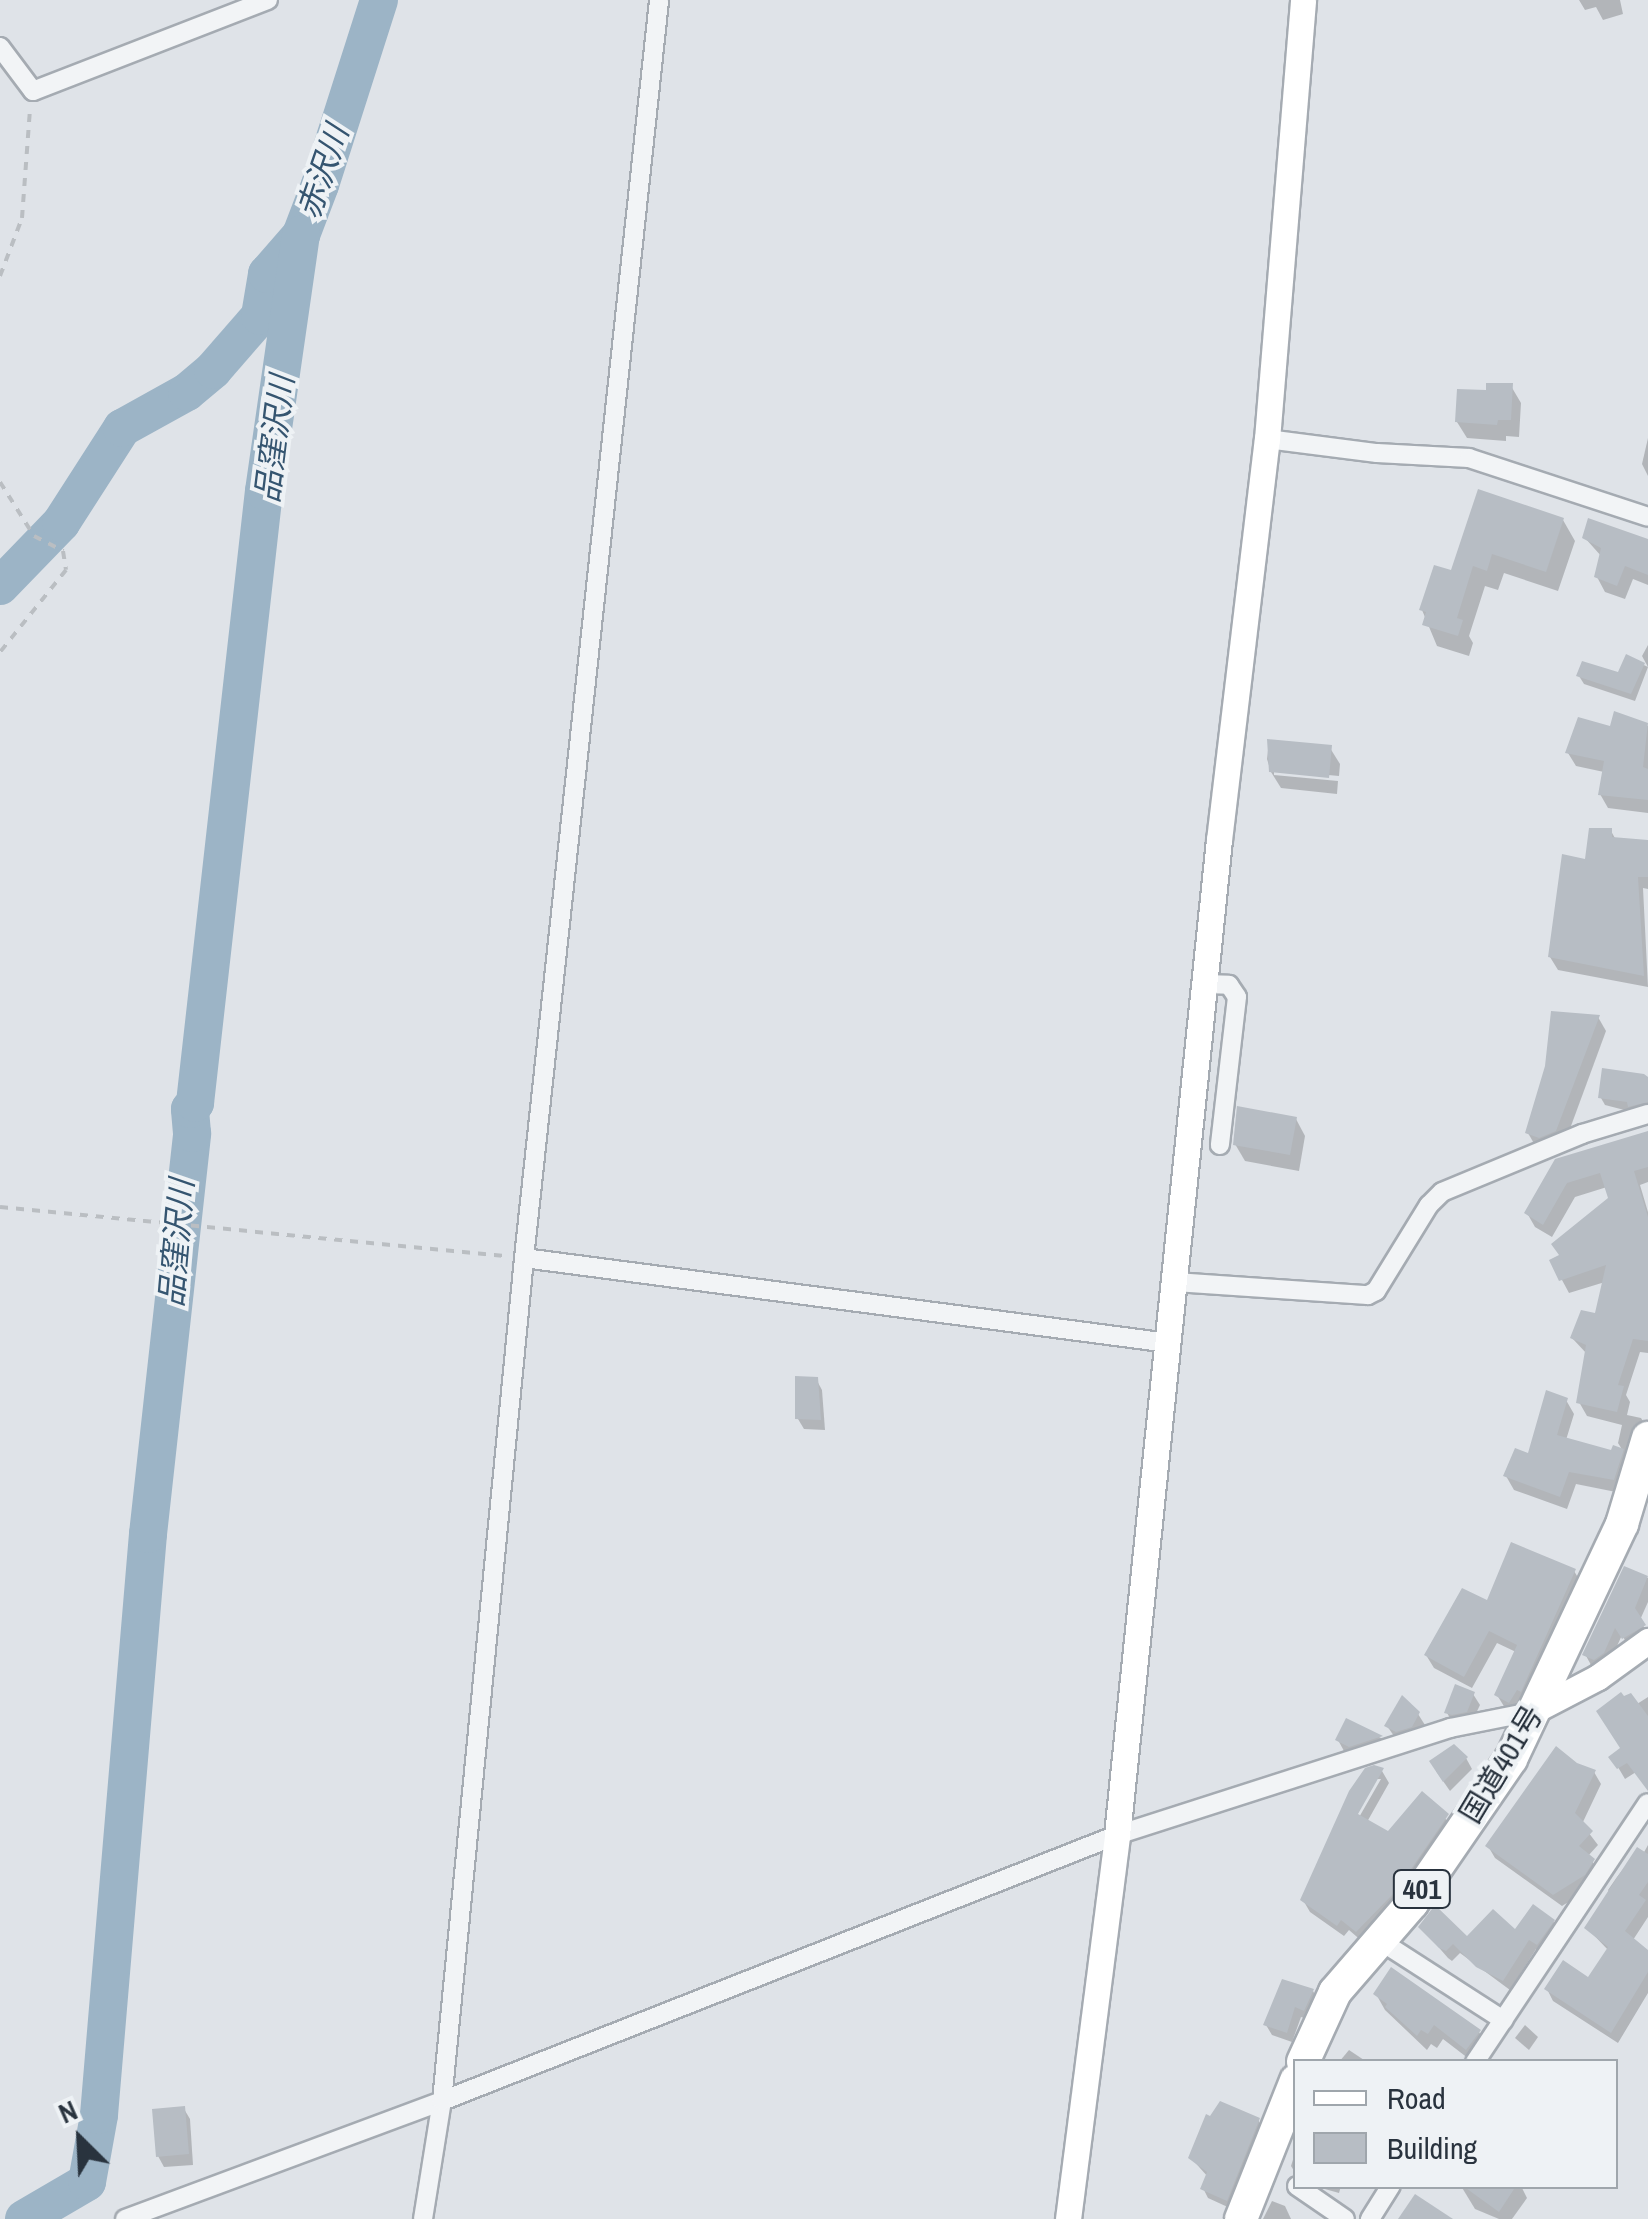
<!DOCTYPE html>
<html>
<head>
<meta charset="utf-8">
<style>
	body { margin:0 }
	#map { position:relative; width:1648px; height:2219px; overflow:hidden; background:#dfe3e8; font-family:"Archivo Narrow","Noto Sans JP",sans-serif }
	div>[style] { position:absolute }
	.shadow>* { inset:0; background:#0003 }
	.river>* { height:38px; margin:-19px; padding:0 19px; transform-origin:19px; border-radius:19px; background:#9cb4c6 }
	.building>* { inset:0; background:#b7bdc4 }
	.path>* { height:4px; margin-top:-2px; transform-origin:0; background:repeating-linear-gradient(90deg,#babec2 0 8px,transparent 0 16px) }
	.roads { filter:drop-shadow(2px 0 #a5abb2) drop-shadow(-2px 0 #a5abb2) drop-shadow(0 2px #a5abb2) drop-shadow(0 -2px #a5abb2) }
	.street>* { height:18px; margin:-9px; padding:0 9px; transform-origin:9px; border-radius:9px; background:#f2f4f6 }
	.secondary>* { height:25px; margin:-12.5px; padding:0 12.5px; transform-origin:12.5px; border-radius:12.5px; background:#fff }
	.highway>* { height:32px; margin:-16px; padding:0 16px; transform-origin:16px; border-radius:16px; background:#fff }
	span { translate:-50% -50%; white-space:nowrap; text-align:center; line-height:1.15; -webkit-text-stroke:8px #eef2f5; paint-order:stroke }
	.shield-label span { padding:2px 8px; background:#eef2f5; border:2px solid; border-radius:8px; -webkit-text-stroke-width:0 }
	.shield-label { font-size:28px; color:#29333e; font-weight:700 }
	.street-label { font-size:30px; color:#29333e }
	.water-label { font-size:32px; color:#355570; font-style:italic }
	.legend { position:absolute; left:1293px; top:2059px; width:325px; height:130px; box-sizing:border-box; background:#eef2f5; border:2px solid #9fa6ac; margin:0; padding:12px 18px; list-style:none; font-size:30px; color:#29333e }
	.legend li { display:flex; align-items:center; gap:20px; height:50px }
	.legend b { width:50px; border:2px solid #9fa6ac }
	.north { position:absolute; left:30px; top:2089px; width:100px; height:100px; -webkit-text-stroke:8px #eef2f5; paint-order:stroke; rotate:336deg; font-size:28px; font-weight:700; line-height:40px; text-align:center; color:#29333e }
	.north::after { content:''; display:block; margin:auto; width:35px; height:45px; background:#29333e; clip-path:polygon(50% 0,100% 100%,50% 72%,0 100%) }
</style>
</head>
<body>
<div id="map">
	<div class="shadow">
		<div style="clip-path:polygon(1579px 0,1620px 0,1623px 14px,1603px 20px,1596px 7px,1585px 10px)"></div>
		<div style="clip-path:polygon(1511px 386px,1521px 403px,1519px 437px,1506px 436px,1506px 441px,1467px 438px,1457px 422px,1488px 393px)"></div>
		<div style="clip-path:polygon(1648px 438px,1648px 476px,1642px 464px)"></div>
		<div style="clip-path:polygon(1480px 492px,1563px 520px,1575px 541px,1558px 591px,1504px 573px,1498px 590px,1485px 586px,1469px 636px,1473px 643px,1469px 656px,1437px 646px,1422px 610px,1453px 573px)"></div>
		<div style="clip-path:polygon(1585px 538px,1648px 543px,1648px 585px,1633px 579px,1625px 599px,1605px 592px,1597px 577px,1602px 557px)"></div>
		<div style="clip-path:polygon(1648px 645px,1648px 667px,1642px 656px)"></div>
		<div style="clip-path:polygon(1627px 657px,1648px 667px,1635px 701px,1584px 684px,1579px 676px,1619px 675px)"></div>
		<div style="clip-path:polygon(1616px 714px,1648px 726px,1648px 813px,1608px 808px,1600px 794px,1604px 772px,1576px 766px,1568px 753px,1611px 729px)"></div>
		<div style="clip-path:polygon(1269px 742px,1330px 748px,1340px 764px,1339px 776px,1274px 770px,1274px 775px,1338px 781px,1337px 794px,1281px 788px,1271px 772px,1267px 759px)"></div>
		<div style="clip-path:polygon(1611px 831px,1616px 840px,1648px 843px,1648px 889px,1643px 888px,1648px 987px,1558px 970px,1550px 957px,1588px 862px)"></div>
		<div style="clip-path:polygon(1598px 1017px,1606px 1031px,1564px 1145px,1536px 1147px,1528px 1133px,1547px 1067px)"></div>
		<div style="clip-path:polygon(1604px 1071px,1648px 1077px,1648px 1109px,1632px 1112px,1605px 1105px,1601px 1098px)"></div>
		<div style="clip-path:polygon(1296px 1119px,1305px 1136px,1299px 1171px,1245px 1161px,1235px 1144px)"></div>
		<div style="clip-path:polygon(1648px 1134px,1648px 1182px,1640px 1185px,1648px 1212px,1648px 1353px,1640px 1352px,1626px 1395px,1630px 1402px,1627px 1415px,1641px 1418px,1647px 1428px,1630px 1456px,1624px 1454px,1630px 1464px,1621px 1493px,1576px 1484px,1567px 1509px,1514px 1490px,1506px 1476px,1529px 1456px,1566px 1400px,1574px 1414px,1566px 1440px,1613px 1453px,1623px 1451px,1618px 1443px,1622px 1425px,1587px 1416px,1579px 1402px,1587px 1354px,1572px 1338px,1597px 1316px,1605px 1282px,1569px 1293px,1562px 1280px,1561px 1257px,1610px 1199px,1607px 1187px,1575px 1197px,1552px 1237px,1535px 1227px,1527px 1213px,1556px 1161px)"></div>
		<div style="clip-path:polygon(816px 1379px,822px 1390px,825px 1430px,804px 1429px,798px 1419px)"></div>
		<div style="clip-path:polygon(1626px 1569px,1648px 1578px,1648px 1602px,1640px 1620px,1648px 1634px,1630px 1649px,1622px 1635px,1609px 1664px,1601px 1669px,1591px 1665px,1585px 1654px)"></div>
		<div style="clip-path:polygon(1574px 1571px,1582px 1584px,1517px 1715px,1505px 1708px,1497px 1695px,1516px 1652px,1497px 1643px,1472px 1688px,1434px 1668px,1426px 1655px,1488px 1603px)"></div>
		<div style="clip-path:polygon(1473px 1694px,1480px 1705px,1472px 1722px,1453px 1723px,1447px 1713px)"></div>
		<div style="clip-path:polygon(1648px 1697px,1648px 1790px,1636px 1772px,1625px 1779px,1612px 1757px,1623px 1749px,1637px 1704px)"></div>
		<div style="clip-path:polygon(1418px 1714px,1425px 1725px,1417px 1738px,1404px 1742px,1394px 1736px,1387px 1726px)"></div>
		<div style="clip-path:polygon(1347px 1722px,1381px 1738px,1386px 1748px,1357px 1757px,1344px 1751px,1338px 1740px)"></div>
		<div style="clip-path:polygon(1466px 1758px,1472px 1769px,1450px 1791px,1436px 1771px)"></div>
		<div style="clip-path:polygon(1576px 1766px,1594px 1772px,1601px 1784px,1582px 1824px,1598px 1845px,1588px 1856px,1601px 1873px,1591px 1888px,1562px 1906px,1495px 1858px,1488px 1846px)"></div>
		<div style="clip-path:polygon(evenodd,1374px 1768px,1382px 1771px,1389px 1783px,1367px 1822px,1388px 1834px,1422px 1794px,1454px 1828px,1402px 1903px,1364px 1943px,1349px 1930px,1344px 1936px,1310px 1912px,1303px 1900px,1352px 1792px,1367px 1770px,1374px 1768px,1375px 1779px,1381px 1779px,1354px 1826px,1350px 1824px,1375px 1779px)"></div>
		<div style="clip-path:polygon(1648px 1845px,1648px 1917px,1633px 1940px,1648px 1953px,1648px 1993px,1618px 2043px,1553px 2001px,1547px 1989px,1589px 1980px,1609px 1951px,1587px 1928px,1611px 1895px,1608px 1890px,1617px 1877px,1638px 1850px,1643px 1854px)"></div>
		<div style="clip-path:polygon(1553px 1921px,1559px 1932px,1544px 1954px,1536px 1949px,1510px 1990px,1460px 1953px,1452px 1961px,1448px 1958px,1421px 1927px,1467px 1940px,1515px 1933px)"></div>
		<div style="clip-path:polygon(1313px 1991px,1319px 2002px,1310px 2020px,1301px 2017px,1292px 2042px,1272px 2035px,1266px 2025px)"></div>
		<div style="clip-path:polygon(1376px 1994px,1479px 2032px,1488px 2047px,1473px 2062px,1443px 2039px,1437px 2048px,1431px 2044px,1427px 2050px,1385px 2010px)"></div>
		<div style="clip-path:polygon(1525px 2025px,1538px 2037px,1529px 2050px,1515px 2038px)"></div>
		<div style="clip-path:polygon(1349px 2050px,1367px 2062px,1339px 2062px)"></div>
		<div style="clip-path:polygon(184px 2109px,190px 2119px,193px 2165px,164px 2167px,158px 2156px)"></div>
		<div style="clip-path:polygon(1258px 2120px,1264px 2130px,1232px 2209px,1208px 2198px,1203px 2188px,1208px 2177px,1191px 2158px)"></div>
		<div style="clip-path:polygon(1296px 2150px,1296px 2174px,1291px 2166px)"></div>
		<div style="clip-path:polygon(1314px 2186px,1341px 2186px,1339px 2193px)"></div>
		<div style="clip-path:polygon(1461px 2186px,1521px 2186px,1527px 2198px,1512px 2219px,1499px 2219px,1475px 2209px)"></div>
		<div style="clip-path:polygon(1272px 2201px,1285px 2206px,1291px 2219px,1263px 2219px)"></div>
	</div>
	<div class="river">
		<div style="left:0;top:586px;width:88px;rotate:-45.9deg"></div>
		<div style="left:61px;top:523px;width:113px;rotate:-57.3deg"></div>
		<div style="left:122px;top:428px;width:74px;rotate:-29deg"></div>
		<div style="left:187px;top:392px;width:34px;rotate:-40deg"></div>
		<div style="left:213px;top:370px;width:72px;rotate:-49deg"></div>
		<div style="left:260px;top:316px;width:43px;rotate:-80.5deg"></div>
		<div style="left:267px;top:274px;width:52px;rotate:-48.9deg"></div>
		<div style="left:301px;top:235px;width:53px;rotate:-69.2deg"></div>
		<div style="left:320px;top:185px;width:194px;rotate:-72.3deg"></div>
		<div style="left:24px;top:2219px;width:73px;rotate:-30.4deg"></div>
		<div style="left:87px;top:2182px;width:68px;rotate:-79.8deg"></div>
		<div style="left:99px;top:2115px;width:583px;rotate:-85.18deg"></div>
		<div style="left:148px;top:1534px;width:403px;rotate:-83.7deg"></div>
		<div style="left:192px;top:1133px;width:24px;rotate:-95deg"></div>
		<div style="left:190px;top:1109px;width:8px;rotate:-50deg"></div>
		<div style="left:195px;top:1103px;width:616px;rotate:-83.57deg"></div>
		<div style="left:264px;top:491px;width:259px;rotate:-81.8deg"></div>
	</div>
	<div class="building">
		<div style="clip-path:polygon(1486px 383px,1513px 383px,1511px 420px,1498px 420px,1497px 425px,1455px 422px,1457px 389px,1486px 390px)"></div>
		<div style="clip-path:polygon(1478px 489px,1564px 518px,1546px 572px,1492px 554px,1487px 571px,1473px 566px,1457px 618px,1463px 620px,1458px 636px,1422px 625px,1426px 612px,1419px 610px,1434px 565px,1451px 570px)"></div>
		<div style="clip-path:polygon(1588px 518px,1648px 539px,1648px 575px,1625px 566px,1617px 586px,1594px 577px,1601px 548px,1582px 538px)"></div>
		<div style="clip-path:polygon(1626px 654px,1645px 663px,1631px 694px,1576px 676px,1582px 661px,1618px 672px)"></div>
		<div style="clip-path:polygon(1614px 711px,1648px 723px,1643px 767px,1648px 769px,1648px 800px,1598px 795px,1604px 761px,1565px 753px,1578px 717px,1610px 726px)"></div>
		<div style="clip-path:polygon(1267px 739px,1332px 745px,1329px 778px,1269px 772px)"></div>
		<div style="clip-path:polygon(1589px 828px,1612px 828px,1612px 837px,1648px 840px,1648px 877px,1638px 877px,1644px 976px,1548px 957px,1562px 854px,1585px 859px)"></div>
		<div style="clip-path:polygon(1551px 1011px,1600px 1015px,1556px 1131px,1539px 1138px,1525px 1133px,1545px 1066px)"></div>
		<div style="clip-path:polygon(1602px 1068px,1644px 1074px,1648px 1077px,1648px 1102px,1628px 1107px,1627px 1102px,1598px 1098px)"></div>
		<div style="clip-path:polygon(1237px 1106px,1297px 1117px,1290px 1155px,1233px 1145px)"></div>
		<div style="clip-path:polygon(1648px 1131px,1648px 1167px,1634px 1171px,1648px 1217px,1648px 1341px,1633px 1339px,1618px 1385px,1624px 1386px,1617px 1412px,1576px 1403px,1586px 1345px,1570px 1338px,1581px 1310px,1595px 1313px,1606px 1265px,1559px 1281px,1549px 1260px,1559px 1255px,1551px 1244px,1608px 1198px,1600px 1173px,1567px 1183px,1543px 1225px,1524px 1213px,1555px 1159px)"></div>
		<div style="clip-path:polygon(795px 1376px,818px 1377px,821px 1420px,795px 1419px)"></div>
		<div style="clip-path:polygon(1546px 1390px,1568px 1398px,1557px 1435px,1611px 1450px,1613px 1445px,1624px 1449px,1614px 1480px,1569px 1472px,1560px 1497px,1503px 1476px,1515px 1448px,1528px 1453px)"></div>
		<div style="clip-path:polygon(1511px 1542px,1576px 1569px,1521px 1692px,1517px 1690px,1509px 1703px,1494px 1695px,1517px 1645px,1489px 1631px,1464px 1677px,1424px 1655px,1462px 1588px,1487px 1600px)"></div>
		<div style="clip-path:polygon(1624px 1566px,1648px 1576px,1635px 1608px,1646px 1625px,1622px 1639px,1615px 1628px,1604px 1653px,1594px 1660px,1582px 1655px)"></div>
		<div style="clip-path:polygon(1455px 1684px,1475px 1692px,1467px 1712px,1452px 1715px,1444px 1713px)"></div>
		<div style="clip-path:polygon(1621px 1692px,1624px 1696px,1631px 1693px,1648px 1716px,1648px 1791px,1627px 1763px,1617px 1769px,1608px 1757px,1620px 1748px,1596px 1711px)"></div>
		<div style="clip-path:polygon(1402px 1695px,1420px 1712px,1412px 1727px,1396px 1732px,1384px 1726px)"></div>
		<div style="clip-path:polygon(1346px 1718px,1383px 1736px,1349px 1747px,1335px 1740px)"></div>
		<div style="clip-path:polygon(1454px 1744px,1468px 1757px,1443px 1782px,1429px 1761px)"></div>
		<div style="clip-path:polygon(1556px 1746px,1577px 1763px,1596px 1770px,1575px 1813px,1593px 1831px,1579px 1846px,1595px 1859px,1585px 1875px,1553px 1895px,1485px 1846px)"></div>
		<div style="clip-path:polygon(1374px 1765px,1384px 1768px,1358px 1814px,1388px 1831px,1422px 1791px,1449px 1814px,1396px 1891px,1356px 1932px,1341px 1920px,1337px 1926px,1300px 1900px,1349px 1791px,1365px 1768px)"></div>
		<div style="clip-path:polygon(1637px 1847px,1648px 1854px,1648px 1882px,1639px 1895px,1646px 1900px,1625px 1931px,1648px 1950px,1648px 1972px,1611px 2033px,1544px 1989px,1563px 1960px,1588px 1977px,1608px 1947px,1584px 1928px)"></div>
		<div style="clip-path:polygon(1533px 1904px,1555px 1920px,1537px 1945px,1529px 1940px,1503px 1981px,1476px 1967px,1453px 1944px,1446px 1951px,1439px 1948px,1418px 1927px,1435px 1905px,1467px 1936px,1493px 1909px,1515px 1929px)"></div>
		<div style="clip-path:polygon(1391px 1967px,1481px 2030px,1466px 2050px,1434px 2025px,1428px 2034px,1421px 2030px,1417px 2036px,1385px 2007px,1387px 2004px,1373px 1994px)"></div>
		<div style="clip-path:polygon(1282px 1979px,1314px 1989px,1304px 2011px,1295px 2007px,1287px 2033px,1263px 2025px)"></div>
		<div style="clip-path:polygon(1220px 2101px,1260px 2118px,1227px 2201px,1200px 2189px,1207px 2172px,1188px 2158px,1206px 2114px,1210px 2116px)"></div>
		<div style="clip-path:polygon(185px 2106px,189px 2154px,156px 2157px,152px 2109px)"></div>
		<div style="clip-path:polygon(1463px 2186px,1516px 2186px,1499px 2212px)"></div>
		<div style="clip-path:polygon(1415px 2194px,1453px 2219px,1398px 2219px)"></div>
	</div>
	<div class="path">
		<div style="left:0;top:276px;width:62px;rotate:-69.2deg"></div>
		<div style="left:22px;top:218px;width:108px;rotate:-85.8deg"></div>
		<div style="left:0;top:482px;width:64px;rotate:57.8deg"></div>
		<div style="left:34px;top:536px;width:33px;rotate:27deg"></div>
		<div style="left:63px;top:551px;width:19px;rotate:81deg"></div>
		<div style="left:66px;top:570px;width:105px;rotate:128.8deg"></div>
		<div style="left:0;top:1207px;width:507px;rotate:5.54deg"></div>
	</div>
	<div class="roads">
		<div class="street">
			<div style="left:0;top:47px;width:55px;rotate:53.1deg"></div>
			<div style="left:33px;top:91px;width:252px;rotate:-21.2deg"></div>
			<div style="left:1267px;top:439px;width:111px;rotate:7.3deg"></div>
			<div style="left:1377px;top:453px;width:92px;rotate:3.1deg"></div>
			<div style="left:1469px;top:458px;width:188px;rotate:18.2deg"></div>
			<div style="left:1205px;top:984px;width:24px;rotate:2deg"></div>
			<div style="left:1229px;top:985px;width:14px;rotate:56deg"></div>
			<div style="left:1237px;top:997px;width:149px;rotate:96.6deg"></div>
			<div style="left:524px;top:1258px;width:651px;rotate:7.51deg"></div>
			<div style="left:1175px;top:1282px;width:193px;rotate:3.9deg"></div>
			<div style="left:1368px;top:1295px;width:9px;rotate:-27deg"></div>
			<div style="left:1376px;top:1291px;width:101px;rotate:-58.4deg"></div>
			<div style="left:1429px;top:1205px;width:18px;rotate:-45deg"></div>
			<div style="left:1442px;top:1192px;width:152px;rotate:-22.5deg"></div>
			<div style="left:1582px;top:1134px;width:69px;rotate:-16.9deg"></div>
			<div style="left:1379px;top:1940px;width:148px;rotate:32.8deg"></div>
			<div style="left:1475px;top:2062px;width:311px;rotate:-56.3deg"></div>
			<div style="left:1297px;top:2186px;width:58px;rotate:34.5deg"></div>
			<div style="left:125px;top:2219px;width:338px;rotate:-20.4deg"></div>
			<div style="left:442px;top:2101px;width:726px;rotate:-21.51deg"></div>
			<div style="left:1117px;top:1835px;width:350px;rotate:-17.8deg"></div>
			<div style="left:1450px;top:1728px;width:87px;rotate:-11.3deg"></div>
			<div style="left:423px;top:2219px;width:120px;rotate:-80.9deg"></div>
			<div style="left:442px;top:2101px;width:847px;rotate:-84.44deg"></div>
			<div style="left:524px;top:1258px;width:1265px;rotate:-83.87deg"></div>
			<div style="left:1370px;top:2219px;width:39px;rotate:-58deg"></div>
		</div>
		<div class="secondary">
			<div style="left:1535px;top:1710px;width:71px;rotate:-27.6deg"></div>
			<div style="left:1598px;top:1677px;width:62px;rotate:-35.8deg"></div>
			<div style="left:1068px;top:2219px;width:387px;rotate:-82.7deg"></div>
			<div style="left:1117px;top:1835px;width:1000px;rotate:-84.15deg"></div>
			<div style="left:1219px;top:840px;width:404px;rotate:-83.2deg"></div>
			<div style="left:1267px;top:439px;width:440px;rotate:-85.3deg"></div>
		</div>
		<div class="highway">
			<div style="left:1303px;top:2062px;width:77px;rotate:-65.4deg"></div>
			<div style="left:1335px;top:1992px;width:118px;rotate:-49.1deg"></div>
			<div style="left:1412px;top:1903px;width:175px;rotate:-55.5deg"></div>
			<div style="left:1511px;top:1759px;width:260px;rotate:-64.7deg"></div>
			<div style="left:1622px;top:1524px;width:90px;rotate:-73.2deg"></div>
			<div style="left:1241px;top:2219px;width:149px;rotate:-68.3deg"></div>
		</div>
	</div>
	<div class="shield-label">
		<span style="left:1422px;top:1889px">401</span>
	</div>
	<div class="street-label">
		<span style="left:1501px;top:1764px;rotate:-59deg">国道401号</span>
	</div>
	<div class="water-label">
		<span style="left:323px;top:172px;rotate:-71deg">赤沢川</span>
		<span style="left:275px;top:439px;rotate:-83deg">品窪沢川</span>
		<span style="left:177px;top:1243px;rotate:-85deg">品窪沢川</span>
	</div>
	<ul class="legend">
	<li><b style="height:12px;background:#fff"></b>Road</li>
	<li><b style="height:28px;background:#b7bdc4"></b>Building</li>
	</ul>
	<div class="north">N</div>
</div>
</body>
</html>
